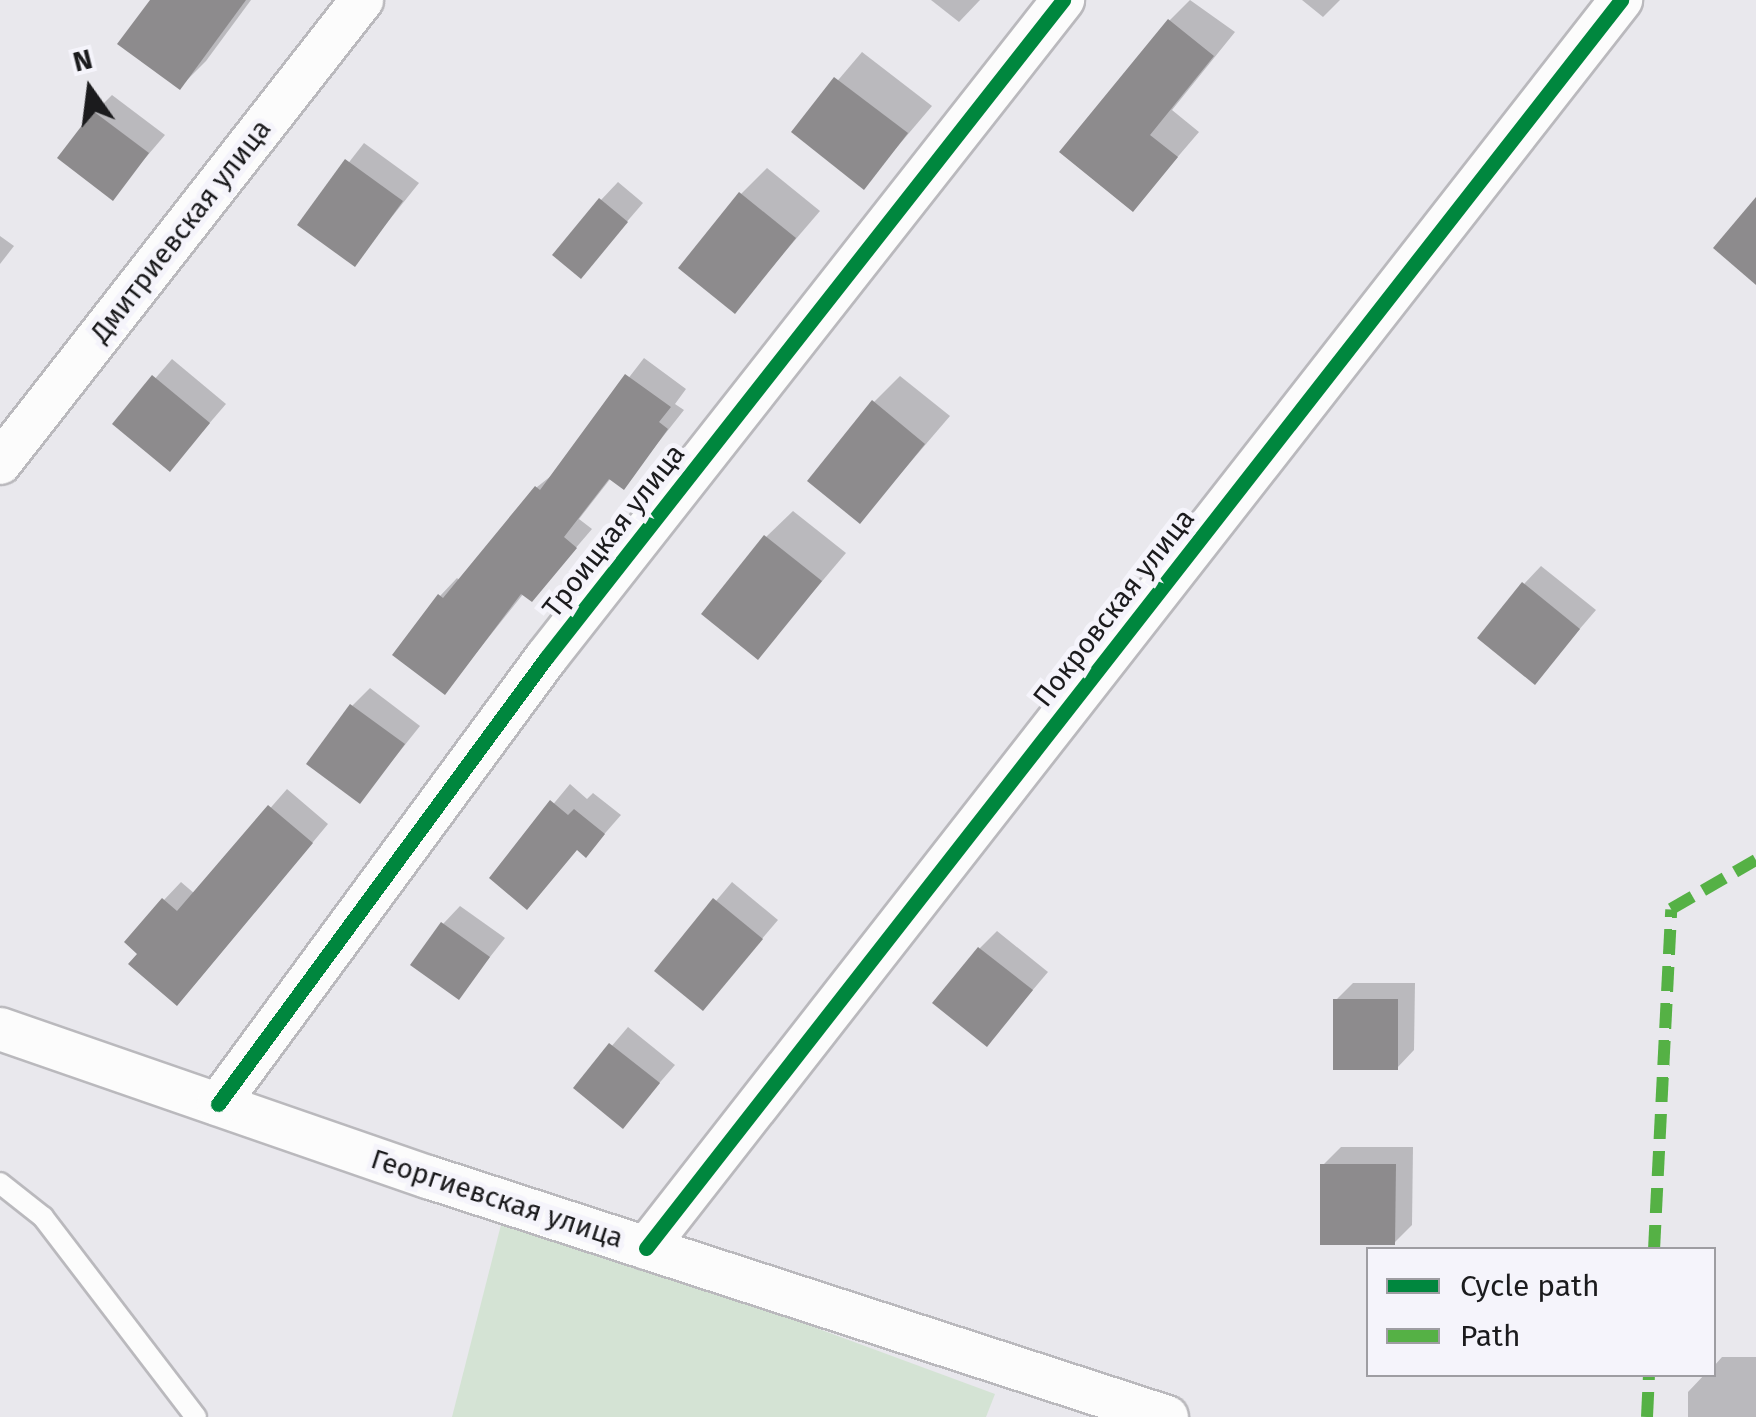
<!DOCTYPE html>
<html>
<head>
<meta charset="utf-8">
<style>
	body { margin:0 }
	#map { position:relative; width:1756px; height:1417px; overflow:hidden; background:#e9e8ed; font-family:"Fira Sans",sans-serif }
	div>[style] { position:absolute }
	.green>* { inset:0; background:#d4e3d4 }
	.shadow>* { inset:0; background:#0003 }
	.building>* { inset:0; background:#8d8b8d }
	.roads { filter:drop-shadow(2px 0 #bab9bd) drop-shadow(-2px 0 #bab9bd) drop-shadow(0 2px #bab9bd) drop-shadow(0 -2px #bab9bd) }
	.service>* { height:20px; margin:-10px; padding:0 10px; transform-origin:10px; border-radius:10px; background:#fcfcfc }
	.minor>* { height:42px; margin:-21px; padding:0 21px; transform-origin:21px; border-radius:21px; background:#fcfcfc }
	.quiet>* { height:12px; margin-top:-6px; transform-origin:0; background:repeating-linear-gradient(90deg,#55b145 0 25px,transparent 0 37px) }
	.cycleway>* { height:15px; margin:-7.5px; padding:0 7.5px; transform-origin:7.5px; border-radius:7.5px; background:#00873e }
	span { translate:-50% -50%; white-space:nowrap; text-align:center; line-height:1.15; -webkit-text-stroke:10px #f5f4fb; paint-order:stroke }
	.street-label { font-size:28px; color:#1b1b1d }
	.legend { position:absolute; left:1366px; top:1247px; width:350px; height:130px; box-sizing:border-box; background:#f5f4fb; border:2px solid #9e9da2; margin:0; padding:12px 18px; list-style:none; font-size:30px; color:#1b1b1d }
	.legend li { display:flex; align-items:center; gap:20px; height:50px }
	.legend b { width:50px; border:2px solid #9e9da2 }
	.north { position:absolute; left:40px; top:40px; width:100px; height:100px; -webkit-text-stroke:8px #f5f4fb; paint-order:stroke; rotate:346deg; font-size:28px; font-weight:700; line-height:40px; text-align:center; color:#1b1b1d }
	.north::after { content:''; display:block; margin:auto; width:35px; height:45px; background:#1b1b1d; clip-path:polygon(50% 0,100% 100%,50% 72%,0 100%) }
</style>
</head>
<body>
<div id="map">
	<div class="green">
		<div style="clip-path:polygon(504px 1213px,995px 1394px,986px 1417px,452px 1417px)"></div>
	</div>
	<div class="shadow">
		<div style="clip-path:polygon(153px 0,251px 0,206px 61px,180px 87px)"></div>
		<div style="clip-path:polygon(931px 0,980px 0,959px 22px)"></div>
		<div style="clip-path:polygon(1190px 0,1235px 32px,1172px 110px,1199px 132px,1133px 209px,1169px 21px)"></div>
		<div style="clip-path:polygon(1302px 0,1340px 0,1323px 17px)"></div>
		<div style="clip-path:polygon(862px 52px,932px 106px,864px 186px,794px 132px)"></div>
		<div style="clip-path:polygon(112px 95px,165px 135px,112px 197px,95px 112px)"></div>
		<div style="clip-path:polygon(364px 143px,419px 183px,354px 264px,300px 225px)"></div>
		<div style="clip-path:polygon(767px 168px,820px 211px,734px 311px,741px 194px)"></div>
		<div style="clip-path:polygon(618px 182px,643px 203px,581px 275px,601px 200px)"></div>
		<div style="clip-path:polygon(0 236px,14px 246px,0 264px)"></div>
		<div style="clip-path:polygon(644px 358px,686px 389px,675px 404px,684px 410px,623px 487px,611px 478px,579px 519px,592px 529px,532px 599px,524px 593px,445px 692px,440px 596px,457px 578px,460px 581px,537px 487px,556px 472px)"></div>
		<div style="clip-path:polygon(172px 359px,226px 404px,170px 469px,116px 424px)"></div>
		<div style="clip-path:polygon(900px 376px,950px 416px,860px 521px,874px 402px)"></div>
		<div style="clip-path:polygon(793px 511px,846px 553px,758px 657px,766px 537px)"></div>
		<div style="clip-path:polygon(1541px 566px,1596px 610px,1535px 681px,1524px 584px)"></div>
		<div style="clip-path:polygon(370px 688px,420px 726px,360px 801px,352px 706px)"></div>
		<div style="clip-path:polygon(570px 784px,587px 799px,593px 793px,621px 815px,586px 855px,578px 848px,527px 906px,492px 878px)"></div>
		<div style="clip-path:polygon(287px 789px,328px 824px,194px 985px,141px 953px,164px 900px,181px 882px,195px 894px)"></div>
		<div style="clip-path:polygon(732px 882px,778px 920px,703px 1008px,657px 971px)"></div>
		<div style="clip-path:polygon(460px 906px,505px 938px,459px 996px,443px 924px)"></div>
		<div style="clip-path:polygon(997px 931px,1048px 972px,987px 1044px,980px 948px)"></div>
		<div style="clip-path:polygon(1353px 983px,1415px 983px,1414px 1050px,1397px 1068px,1336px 1000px)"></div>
		<div style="clip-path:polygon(628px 1027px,675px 1065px,623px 1125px,576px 1088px)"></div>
		<div style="clip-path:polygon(1341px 1147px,1413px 1147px,1412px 1225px,1394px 1243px,1323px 1165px)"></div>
		<div style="clip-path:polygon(1722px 1357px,1756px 1357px,1756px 1417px,1688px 1417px,1688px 1392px,1705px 1374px,1714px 1374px,1714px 1366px)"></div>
	</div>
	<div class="building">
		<div style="clip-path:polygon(150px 0,246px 0,180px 90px,117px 44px)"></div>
		<div style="clip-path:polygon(1168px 19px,1214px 56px,1150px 135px,1178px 157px,1133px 212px,1059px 152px)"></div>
		<div style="clip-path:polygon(834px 77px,908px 133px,864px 190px,791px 132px)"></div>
		<div style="clip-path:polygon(93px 111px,149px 153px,113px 201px,57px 158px)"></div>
		<div style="clip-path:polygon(345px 159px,403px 201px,355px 267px,297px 225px)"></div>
		<div style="clip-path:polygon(739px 192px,796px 238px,735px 314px,678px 268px)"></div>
		<div style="clip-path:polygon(1756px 197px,1756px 285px,1713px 248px)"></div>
		<div style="clip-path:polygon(599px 198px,628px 222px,581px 279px,552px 255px)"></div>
		<div style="clip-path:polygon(625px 374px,671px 407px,659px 422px,668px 429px,624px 490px,609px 479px,564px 537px,577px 548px,532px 602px,521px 594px,445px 695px,392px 655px,438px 594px,443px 598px,535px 486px,540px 490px)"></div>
		<div style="clip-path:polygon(152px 375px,210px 423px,170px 472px,112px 424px)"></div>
		<div style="clip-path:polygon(872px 400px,925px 444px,860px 524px,807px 481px)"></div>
		<div style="clip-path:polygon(764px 535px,822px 581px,758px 660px,701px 614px)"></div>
		<div style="clip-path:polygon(1522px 582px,1580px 629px,1535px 685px,1477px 638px)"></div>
		<div style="clip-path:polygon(350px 704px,405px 744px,360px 804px,306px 764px)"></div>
		<div style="clip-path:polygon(550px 800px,568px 815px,574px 809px,605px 834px,586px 858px,577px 850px,527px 910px,489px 878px)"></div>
		<div style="clip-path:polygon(268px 805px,313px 843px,177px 1006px,128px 964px,137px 954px,124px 942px,162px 898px,177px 911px)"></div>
		<div style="clip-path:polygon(713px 898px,763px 939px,703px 1011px,654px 971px)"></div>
		<div style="clip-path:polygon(441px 922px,490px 957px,459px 1000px,410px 965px)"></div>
		<div style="clip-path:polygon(978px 947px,1033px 990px,987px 1047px,932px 1003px)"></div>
		<div style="clip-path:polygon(1333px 999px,1398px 999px,1398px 1070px,1333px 1070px)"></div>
		<div style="clip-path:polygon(609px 1043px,660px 1083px,623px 1129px,573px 1088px)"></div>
		<div style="clip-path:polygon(1320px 1164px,1396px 1164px,1395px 1245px,1320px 1245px)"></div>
	</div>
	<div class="roads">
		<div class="service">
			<div style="left:0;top:1183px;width:55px;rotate:38.3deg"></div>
			<div style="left:43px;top:1217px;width:252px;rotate:52.6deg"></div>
		</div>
		<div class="minor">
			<div style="left:0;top:463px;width:588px;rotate:-51.98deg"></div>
			<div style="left:0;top:1029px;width:453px;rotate:19.1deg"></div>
			<div style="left:428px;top:1177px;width:777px;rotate:17.99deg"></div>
			<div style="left:218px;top:1104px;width:554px;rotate:-53.67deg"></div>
			<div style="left:546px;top:658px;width:837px;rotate:-51.84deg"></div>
			<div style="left:646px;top:1248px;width:1584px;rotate:-52deg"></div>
		</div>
	</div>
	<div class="quiet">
		<div style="left:1654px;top:1250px;width:341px;rotate:-87.1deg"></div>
		<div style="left:1671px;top:909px;width:98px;rotate:-30deg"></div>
		<div style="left:1647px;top:1417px;width:43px;rotate:-87.3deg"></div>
	</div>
	<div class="cycleway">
		<div style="left:218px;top:1104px;width:554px;rotate:-53.67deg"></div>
		<div style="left:546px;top:658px;width:837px;rotate:-51.84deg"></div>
		<div style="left:646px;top:1248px;width:1584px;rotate:-52deg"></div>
	</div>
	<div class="street-label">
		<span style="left:181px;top:231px;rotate:-52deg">Дмитриевская улица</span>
		<span style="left:614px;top:531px;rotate:-52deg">Троицкая улица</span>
		<span style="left:1114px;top:608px;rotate:-52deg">Покровская улица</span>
		<span style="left:497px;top:1199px;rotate:18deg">Георгиевская улица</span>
	</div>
	<ul class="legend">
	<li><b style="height:12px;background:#00873e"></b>Cycle path</li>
	<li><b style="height:12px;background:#55b145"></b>Path</li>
	</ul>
	<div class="north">N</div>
</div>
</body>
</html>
